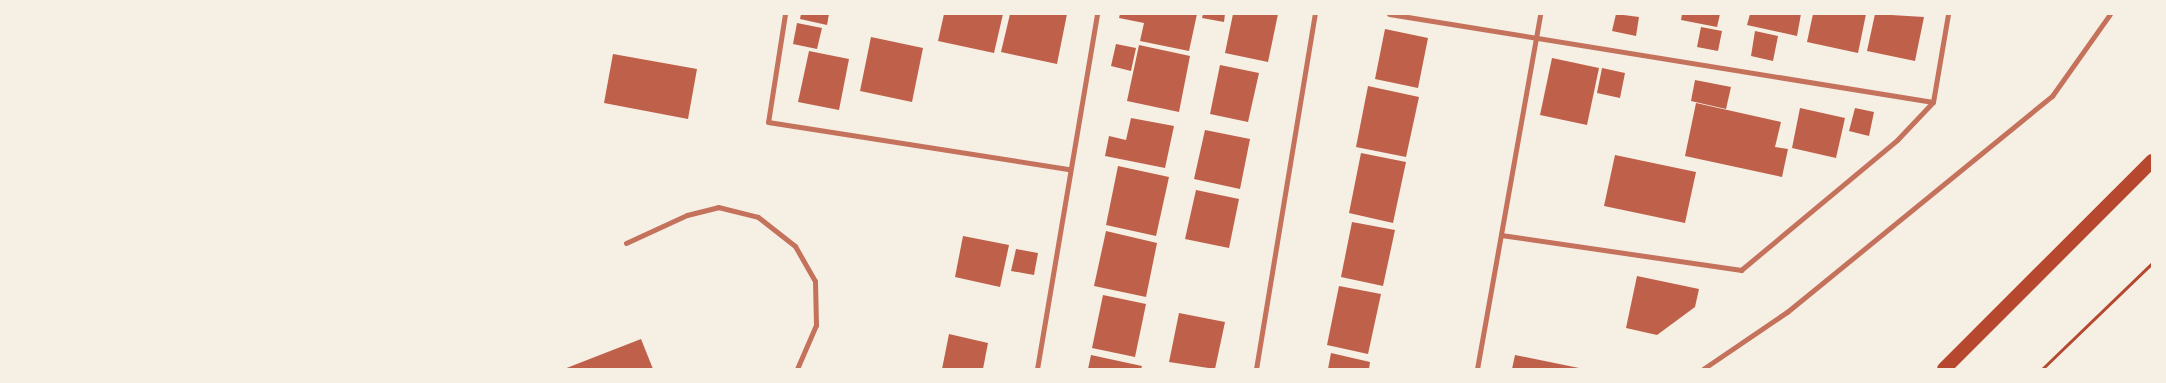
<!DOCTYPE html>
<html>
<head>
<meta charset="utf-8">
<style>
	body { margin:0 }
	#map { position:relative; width:2166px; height:383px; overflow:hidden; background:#f6efe4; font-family:Poppins,sans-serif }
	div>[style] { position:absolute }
	.building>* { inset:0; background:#bf614a }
	.path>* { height:3px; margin:-1.5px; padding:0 1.5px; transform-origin:1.5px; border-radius:1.5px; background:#b5482f }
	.minor>* { height:5px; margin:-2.5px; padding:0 2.5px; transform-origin:2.5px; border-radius:2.5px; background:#c5725c }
	.trunk>* { height:14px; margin:-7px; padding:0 7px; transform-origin:7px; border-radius:7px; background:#b5482f }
	span { translate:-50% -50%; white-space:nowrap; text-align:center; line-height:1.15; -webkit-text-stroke:5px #f6efe4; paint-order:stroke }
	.frame { position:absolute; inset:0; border:15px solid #f6efe4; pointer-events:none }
</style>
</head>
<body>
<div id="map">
	<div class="building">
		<div style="clip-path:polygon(801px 14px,829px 14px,827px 25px,800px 19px)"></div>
		<div style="clip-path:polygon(944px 14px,1003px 14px,994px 53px,938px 41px)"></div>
		<div style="clip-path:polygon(1010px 14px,1067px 14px,1057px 64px,1001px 52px)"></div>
		<div style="clip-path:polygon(1120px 14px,1197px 14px,1189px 51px,1140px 41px,1144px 23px,1119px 18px)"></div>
		<div style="clip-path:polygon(1203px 14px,1225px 14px,1224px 22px,1202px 18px)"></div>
		<div style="clip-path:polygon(1233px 14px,1278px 14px,1268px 62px,1225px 53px)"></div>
		<div style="clip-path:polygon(1616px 14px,1639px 17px,1636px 36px,1612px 31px)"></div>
		<div style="clip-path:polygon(1682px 14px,1720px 14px,1717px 27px,1681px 20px)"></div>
		<div style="clip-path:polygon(1750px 14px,1801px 14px,1797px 36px,1747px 25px)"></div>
		<div style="clip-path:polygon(1813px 14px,1866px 14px,1858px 53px,1807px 42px)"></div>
		<div style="clip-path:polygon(1875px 14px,1924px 17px,1915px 61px,1867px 51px)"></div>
		<div style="clip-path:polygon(797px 23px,822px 28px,817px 49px,793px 44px)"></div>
		<div style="clip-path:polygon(1701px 27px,1722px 31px,1718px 51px,1697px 47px)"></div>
		<div style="clip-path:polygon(1385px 29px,1428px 38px,1418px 88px,1375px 79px)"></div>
		<div style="clip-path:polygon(1755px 31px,1778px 36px,1773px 61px,1751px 56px)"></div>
		<div style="clip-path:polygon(871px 37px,923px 48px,912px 102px,860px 91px)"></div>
		<div style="clip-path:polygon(1116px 44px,1136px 48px,1131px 71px,1111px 66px)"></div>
		<div style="clip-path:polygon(1139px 45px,1190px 56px,1179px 112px,1127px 101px)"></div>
		<div style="clip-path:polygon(809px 51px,849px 59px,839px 110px,798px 102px)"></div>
		<div style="clip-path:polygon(613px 54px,697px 69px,688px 119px,604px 103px)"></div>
		<div style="clip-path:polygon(1552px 58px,1599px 68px,1587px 125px,1540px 115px)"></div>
		<div style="clip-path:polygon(1220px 65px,1259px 73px,1248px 122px,1210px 114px)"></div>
		<div style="clip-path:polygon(1602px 68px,1625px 73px,1620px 98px,1597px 93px)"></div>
		<div style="clip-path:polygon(1695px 80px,1731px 87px,1726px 109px,1691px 101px)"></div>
		<div style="clip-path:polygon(1368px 86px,1419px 97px,1406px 157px,1356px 147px)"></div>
		<div style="clip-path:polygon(1696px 103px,1781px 122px,1775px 147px,1788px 149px,1782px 177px,1685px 156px)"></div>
		<div style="clip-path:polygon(1800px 108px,1845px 118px,1836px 158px,1792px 148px)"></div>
		<div style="clip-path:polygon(1855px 108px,1874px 112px,1869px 136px,1849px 131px)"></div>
		<div style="clip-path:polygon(1131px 118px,1174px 126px,1165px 168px,1105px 156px,1109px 136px,1126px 140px)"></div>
		<div style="clip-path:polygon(1205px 130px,1250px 139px,1240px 189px,1194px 179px)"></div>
		<div style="clip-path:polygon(1361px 153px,1406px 162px,1393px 223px,1349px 213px)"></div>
		<div style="clip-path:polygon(1615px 155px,1696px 172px,1685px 223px,1604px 206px)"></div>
		<div style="clip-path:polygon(1118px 166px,1169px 177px,1156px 236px,1106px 225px)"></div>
		<div style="clip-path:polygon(1196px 190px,1239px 199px,1229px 248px,1185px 239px)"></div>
		<div style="clip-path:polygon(1352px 222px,1395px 230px,1383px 286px,1341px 277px)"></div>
		<div style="clip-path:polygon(1106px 231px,1157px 243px,1146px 297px,1094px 286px)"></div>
		<div style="clip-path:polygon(963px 236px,1009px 245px,1000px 287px,955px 277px)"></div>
		<div style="clip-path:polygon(1016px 249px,1038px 253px,1034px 275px,1011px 271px)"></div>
		<div style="clip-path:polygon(1637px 276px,1699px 289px,1695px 307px,1657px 335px,1626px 328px)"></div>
		<div style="clip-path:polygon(1339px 286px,1381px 294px,1368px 354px,1327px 345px)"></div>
		<div style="clip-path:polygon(1103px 295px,1146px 304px,1135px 357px,1092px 348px)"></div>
		<div style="clip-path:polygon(1179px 313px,1225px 322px,1215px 369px,1169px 362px)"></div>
		<div style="clip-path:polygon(949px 334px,988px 343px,983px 369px,942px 369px)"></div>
		<div style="clip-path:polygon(641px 339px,653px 369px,564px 369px)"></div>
		<div style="clip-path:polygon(1331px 353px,1370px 362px,1369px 369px,1328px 369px)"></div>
		<div style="clip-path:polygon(1091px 355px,1142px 366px,1141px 369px,1088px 369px)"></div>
		<div style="clip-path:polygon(1515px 355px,1579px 368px,1579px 369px,1512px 369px)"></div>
	</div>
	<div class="path">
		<div style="left:2042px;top:369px;width:153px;rotate:-43.9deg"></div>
	</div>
	<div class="minor">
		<div style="left:785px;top:14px;width:109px;rotate:98.9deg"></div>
		<div style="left:768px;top:122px;width:305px;rotate:8.9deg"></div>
		<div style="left:1389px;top:14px;width:551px;rotate:9.19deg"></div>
		<div style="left:1933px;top:102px;width:89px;rotate:-80.3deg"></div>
		<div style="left:1501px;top:235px;width:243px;rotate:8.3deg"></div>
		<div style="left:1741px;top:270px;width:203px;rotate:-39.8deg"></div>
		<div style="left:1897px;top:140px;width:52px;rotate:-46.5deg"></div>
		<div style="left:626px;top:243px;width:67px;rotate:-24.7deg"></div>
		<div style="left:687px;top:215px;width:32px;rotate:-14deg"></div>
		<div style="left:718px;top:207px;width:41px;rotate:14deg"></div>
		<div style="left:758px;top:217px;width:47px;rotate:38.1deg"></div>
		<div style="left:795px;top:246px;width:40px;rotate:60.3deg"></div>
		<div style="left:815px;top:281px;width:44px;rotate:88.7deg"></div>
		<div style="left:816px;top:325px;width:48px;rotate:113.4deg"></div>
		<div style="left:1037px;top:369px;width:360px;rotate:-80.4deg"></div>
		<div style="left:1256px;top:369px;width:360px;rotate:-80.6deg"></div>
		<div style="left:1477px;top:369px;width:361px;rotate:-79.9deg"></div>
		<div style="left:1703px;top:369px;width:102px;rotate:-34.2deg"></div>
		<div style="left:1787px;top:312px;width:342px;rotate:-39.2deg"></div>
		<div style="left:2052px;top:96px;width:100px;rotate:-54.7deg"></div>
	</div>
	<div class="trunk">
		<div style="left:1944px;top:369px;width:294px;rotate:-45deg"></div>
	</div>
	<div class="frame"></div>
</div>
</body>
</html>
